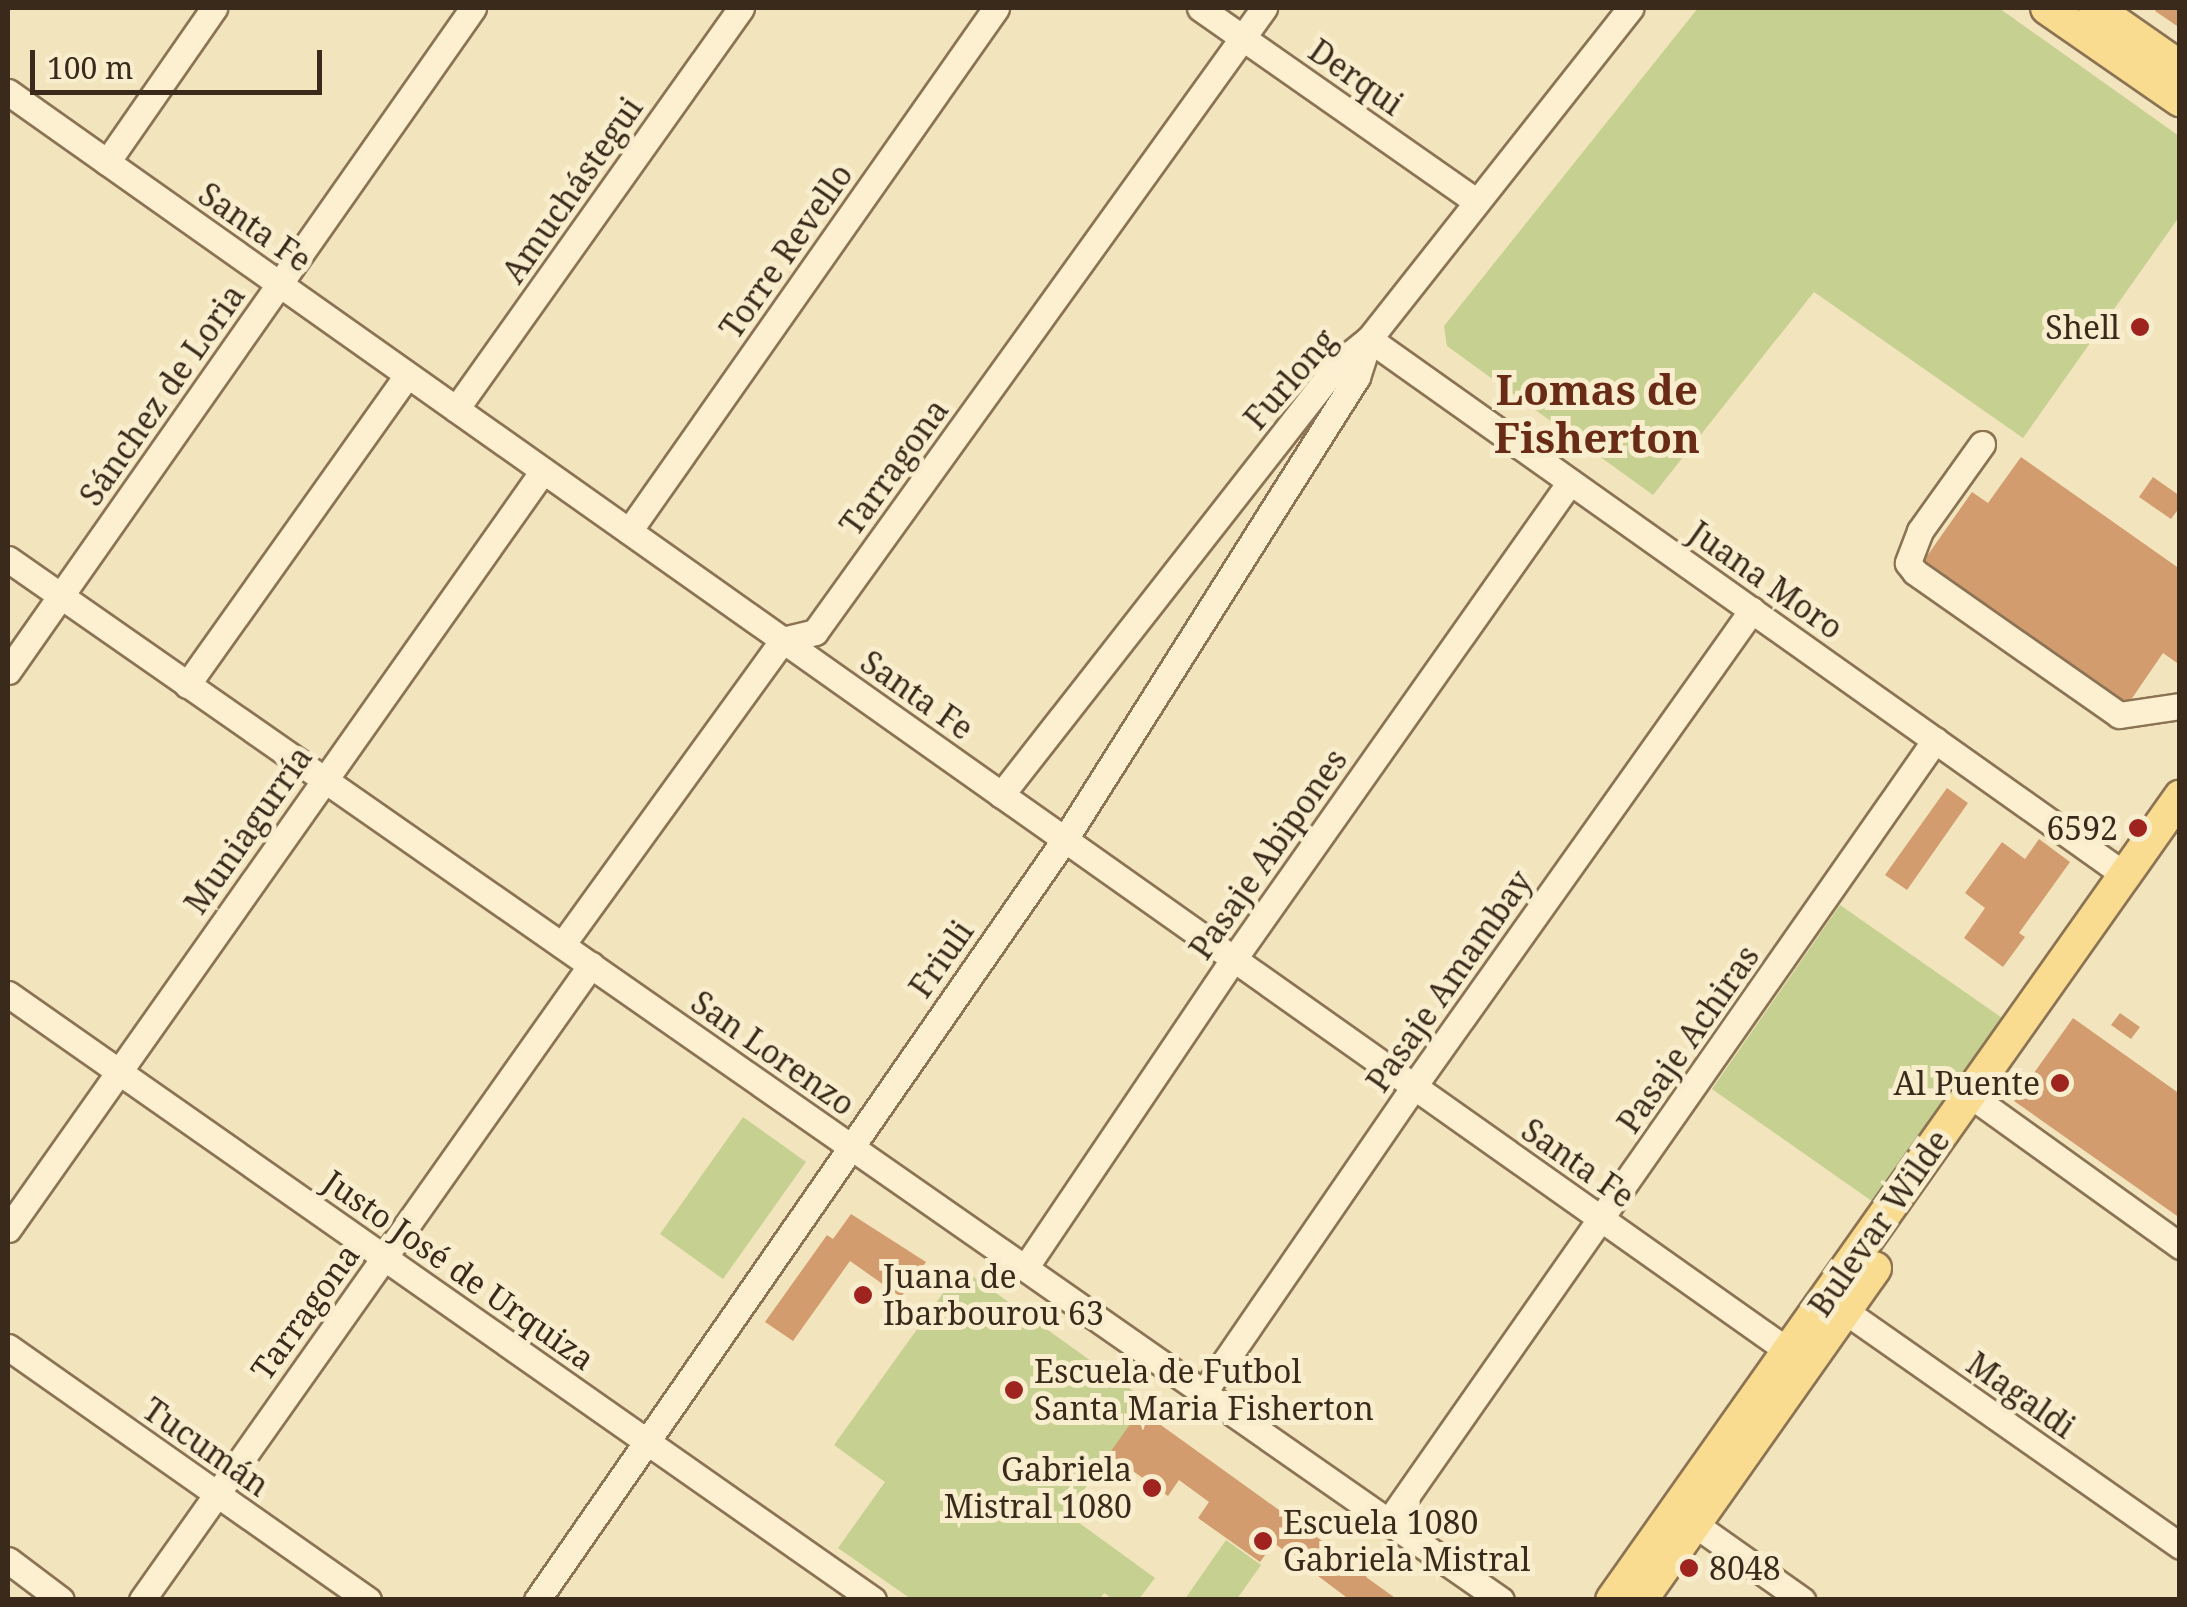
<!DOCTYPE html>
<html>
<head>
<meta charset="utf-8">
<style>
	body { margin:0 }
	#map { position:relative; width:2187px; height:1607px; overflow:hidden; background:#f2e4bd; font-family:"Noto Serif",serif }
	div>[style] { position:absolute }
	.green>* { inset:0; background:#c6d090 }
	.building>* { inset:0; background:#d39c6f }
	.roads { filter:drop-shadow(2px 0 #8b7354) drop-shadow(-2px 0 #8b7354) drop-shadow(0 2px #8b7354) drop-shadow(0 -2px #8b7354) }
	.minor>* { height:25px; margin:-12.5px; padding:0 12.5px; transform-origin:12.5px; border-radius:12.5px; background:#fcf0d1 }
	.major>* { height:32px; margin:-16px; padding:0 16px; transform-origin:16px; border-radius:16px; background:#f9dc90 }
	.dots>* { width:28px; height:28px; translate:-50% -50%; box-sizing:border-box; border:5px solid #f8edcd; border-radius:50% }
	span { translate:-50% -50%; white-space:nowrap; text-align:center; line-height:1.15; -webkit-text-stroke:10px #f8edcd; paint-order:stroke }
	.street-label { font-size:32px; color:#392a1b }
	.poi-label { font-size:32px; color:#392a1b }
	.right { translate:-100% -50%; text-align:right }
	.left { translate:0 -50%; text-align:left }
	.district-label { font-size:42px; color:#692b16; font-weight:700 }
	.frame { position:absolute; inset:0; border:10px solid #392a1b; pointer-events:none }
	.scale { position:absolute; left:30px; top:50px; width:292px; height:45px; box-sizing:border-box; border:5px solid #392a1b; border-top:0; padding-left:12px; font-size:30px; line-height:35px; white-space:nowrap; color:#392a1b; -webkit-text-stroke:8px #f8edcd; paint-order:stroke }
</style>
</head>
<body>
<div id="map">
	<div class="green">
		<div style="clip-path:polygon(1698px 8px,1999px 8px,2179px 136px,2179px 217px,2023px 438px,1814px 292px,1653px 495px,1447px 346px,1444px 326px)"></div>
		<div style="clip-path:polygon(1840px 905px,2005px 1020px,1876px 1204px,1712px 1089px)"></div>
		<div style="clip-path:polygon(743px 1117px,806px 1162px,723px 1279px,660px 1234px)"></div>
		<div style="clip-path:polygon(961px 1268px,1147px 1401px,1067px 1514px,1155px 1578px,1139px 1599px,1113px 1599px,1104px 1593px,1099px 1600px,911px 1599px,838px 1548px,885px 1482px,834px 1445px)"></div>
		<div style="clip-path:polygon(1226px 1540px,1261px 1565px,1237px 1599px,1185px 1599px)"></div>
	</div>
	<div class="building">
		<div style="clip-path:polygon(2157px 8px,2180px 8px,2180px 28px,2155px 11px)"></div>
		<div style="clip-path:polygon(2021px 457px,2180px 569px,2180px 665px,2163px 653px,2124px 710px,1920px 566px,1972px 492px,1988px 503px)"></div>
		<div style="clip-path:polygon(2153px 477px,2180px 496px,2180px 507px,2171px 519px,2139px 497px)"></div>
		<div style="clip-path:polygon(1947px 788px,1968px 803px,1907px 890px,1885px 875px)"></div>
		<div style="clip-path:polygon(2039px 839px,2070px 862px,2019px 933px,2025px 937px,2003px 967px,1964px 938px,1985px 908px,1965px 893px,2002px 842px,2025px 859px)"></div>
		<div style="clip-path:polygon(2120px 1013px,2140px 1027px,2131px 1039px,2111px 1025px)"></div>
		<div style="clip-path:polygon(2073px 1018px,2180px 1094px,2180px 1218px,2014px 1101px)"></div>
		<div style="clip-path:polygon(851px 1214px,926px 1262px,901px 1297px,850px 1261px,793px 1341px,765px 1322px,827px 1235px,833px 1239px)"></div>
		<div style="clip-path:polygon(1140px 1410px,1368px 1574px,1366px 1577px,1398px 1600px,1350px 1600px,1274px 1543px,1260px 1562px,1198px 1518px,1209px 1502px,1179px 1480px,1168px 1496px,1109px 1454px)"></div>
	</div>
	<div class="roads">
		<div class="minor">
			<div style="left:1200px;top:8px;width:335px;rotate:35deg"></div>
			<div style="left:8px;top:92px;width:2180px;rotate:35.27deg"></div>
			<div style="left:107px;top:162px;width:188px;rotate:-55.2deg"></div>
			<div style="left:1369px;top:339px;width:927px;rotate:35.34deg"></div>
			<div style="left:456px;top:409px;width:492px;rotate:-54.6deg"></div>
			<div style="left:1982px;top:444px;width:107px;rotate:125.5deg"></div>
			<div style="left:1920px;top:531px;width:34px;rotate:111deg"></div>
			<div style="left:1908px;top:563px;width:11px;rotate:52deg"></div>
			<div style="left:1915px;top:572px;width:249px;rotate:35deg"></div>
			<div style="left:2119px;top:715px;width:62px;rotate:-8.4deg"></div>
			<div style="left:629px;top:531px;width:639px;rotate:-54.94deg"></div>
			<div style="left:8px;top:559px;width:1820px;rotate:34.89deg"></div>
			<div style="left:8px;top:671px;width:810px;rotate:-54.96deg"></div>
			<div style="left:187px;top:685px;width:380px;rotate:-54.6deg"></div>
			<div style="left:1001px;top:795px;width:549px;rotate:-51.96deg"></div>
			<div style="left:1339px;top:363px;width:38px;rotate:-39deg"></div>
			<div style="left:1369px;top:339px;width:422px;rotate:-51.7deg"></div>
			<div style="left:562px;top:945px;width:377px;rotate:-54.1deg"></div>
			<div style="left:783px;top:640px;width:33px;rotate:-14deg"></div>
			<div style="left:815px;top:632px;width:769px;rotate:-54.26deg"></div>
			<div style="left:8px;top:994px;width:1056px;rotate:35.01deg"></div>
			<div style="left:1970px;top:1095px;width:259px;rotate:35.7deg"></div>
			<div style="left:8px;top:1229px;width:928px;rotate:-54.79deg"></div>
			<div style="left:1025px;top:1268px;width:372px;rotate:-56deg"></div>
			<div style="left:1233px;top:960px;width:585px;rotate:-54.82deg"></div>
			<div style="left:1832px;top:1302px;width:425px;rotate:35deg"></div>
			<div style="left:8px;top:1347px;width:440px;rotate:35.1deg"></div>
			<div style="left:1204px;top:1392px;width:371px;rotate:-55.5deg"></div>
			<div style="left:1414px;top:1086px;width:584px;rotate:-54.62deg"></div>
			<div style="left:1683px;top:1516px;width:146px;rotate:35.2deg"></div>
			<div style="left:1389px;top:1521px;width:953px;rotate:-55.04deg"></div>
			<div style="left:8px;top:1560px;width:66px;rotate:37deg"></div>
			<div style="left:142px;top:1600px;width:778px;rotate:-54.74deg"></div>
			<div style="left:537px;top:1600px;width:926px;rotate:-55.25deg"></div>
			<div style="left:1065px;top:839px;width:547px;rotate:-57.71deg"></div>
			<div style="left:1357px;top:377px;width:40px;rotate:-72deg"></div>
		</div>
		<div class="major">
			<div style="left:2047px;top:8px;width:162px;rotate:34.7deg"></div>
			<div style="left:2095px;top:8px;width:103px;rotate:34.8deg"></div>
			<div style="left:1612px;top:1600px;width:984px;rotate:-54.73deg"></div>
			<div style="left:1641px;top:1600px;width:406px;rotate:-54.8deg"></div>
		</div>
	</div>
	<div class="dots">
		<div style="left:2140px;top:327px;background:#9f231f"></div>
		<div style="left:2138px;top:828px;background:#9f231f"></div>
		<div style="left:2060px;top:1083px;background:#9f231f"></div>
		<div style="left:863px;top:1295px;background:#9f231f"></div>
		<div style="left:1014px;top:1390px;background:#9f231f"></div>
		<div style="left:1152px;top:1488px;background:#9f231f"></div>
		<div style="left:1263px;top:1541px;background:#9f231f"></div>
		<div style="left:1689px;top:1568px;background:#9f231f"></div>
	</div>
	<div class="street-label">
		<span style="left:1356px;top:77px;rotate:35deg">Derqui</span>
		<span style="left:572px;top:190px;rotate:-55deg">Amuchástegui</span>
		<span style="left:255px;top:227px;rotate:35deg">Santa Fe</span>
		<span style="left:786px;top:251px;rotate:-55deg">Torre Revello</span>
		<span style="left:1290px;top:379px;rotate:-49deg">Furlong</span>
		<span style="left:162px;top:395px;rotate:-55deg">Sánchez de Loria</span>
		<span style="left:894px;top:467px;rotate:-54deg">Tarragona</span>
		<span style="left:1766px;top:580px;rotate:35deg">Juana Moro</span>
		<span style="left:917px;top:695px;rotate:35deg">Santa Fe</span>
		<span style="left:248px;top:830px;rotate:-55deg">Muniagurría</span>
		<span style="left:1268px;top:854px;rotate:-55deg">Pasaje Abipones</span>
		<span style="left:941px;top:959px;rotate:-55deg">Friuli</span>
		<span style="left:1449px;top:981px;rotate:-55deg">Pasaje Amambay</span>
		<span style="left:1688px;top:1039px;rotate:-55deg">Pasaje Achiras</span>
		<span style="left:773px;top:1053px;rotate:35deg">San Lorenzo</span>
		<span style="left:1578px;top:1163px;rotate:35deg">Santa Fe</span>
		<span style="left:1879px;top:1223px;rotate:-55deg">Bulevar Wilde</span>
		<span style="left:459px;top:1270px;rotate:35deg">Justo José de Urquiza</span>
		<span style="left:305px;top:1312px;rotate:-54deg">Tarragona</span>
		<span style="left:2021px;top:1395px;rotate:35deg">Magaldi</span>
		<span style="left:206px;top:1447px;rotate:35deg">Tucumán</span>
	</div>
	<div class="poi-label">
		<span class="right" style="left:2120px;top:327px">Shell</span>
		<span class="right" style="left:2118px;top:828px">6592</span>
		<span class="right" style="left:2040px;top:1083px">Al Puente</span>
		<span class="left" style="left:883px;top:1295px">Juana de<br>Ibarbourou 63</span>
		<span class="left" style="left:1034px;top:1390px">Escuela de Futbol<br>Santa Maria Fisherton</span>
		<span class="right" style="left:1132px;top:1488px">Gabriela<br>Mistral 1080</span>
		<span class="left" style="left:1283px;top:1541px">Escuela 1080<br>Gabriela Mistral</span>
		<span class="left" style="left:1709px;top:1568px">8048</span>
	</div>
	<div class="district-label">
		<span style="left:1597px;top:413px">Lomas de<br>Fisherton</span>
	</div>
	<div class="frame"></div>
	<div class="scale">100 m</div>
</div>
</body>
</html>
